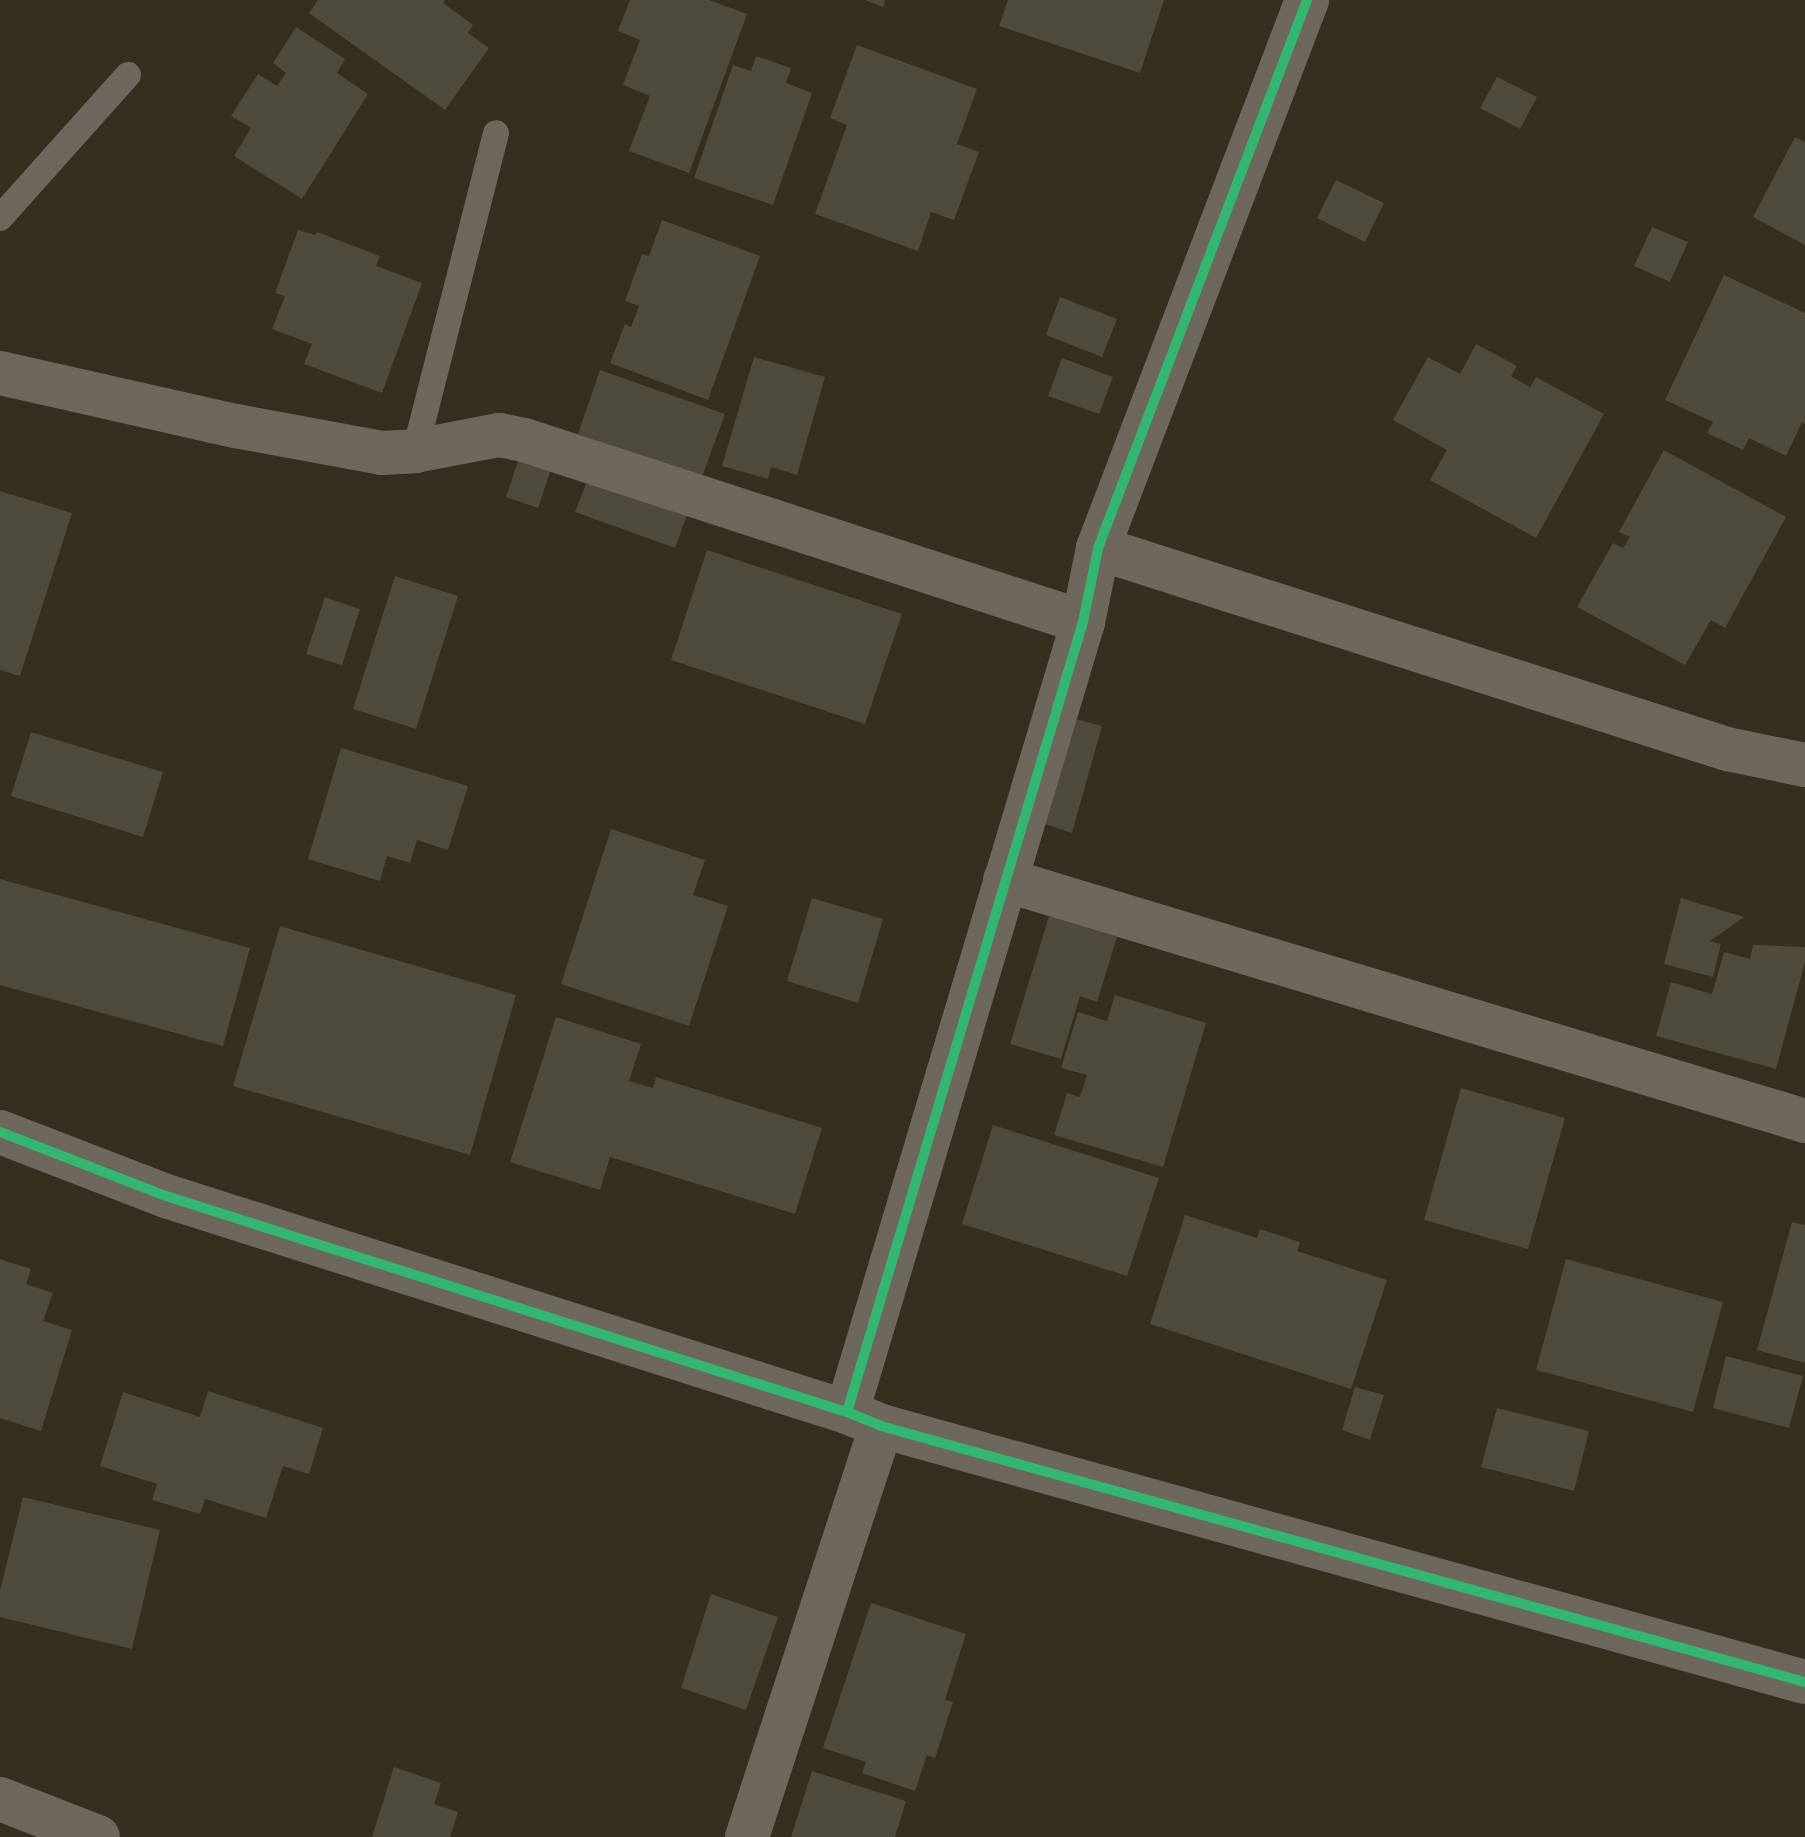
<!DOCTYPE html>
<html>
<head>
<meta charset="utf-8">
<style>
	body { margin:0 }
	#map { position:relative; width:1805px; height:1837px; overflow:hidden; background:#342f1e; font-family:"Open Sans",sans-serif }
	div>[style] { position:absolute }
	.building>* { inset:0; background:#4e4a3c }
	.lane>* { height:26px; margin:-13px; padding:0 13px; transform-origin:13px; border-radius:13px; background:#6d675e }
	.street>* { height:44px; margin:-22px; padding:0 22px; transform-origin:22px; border-radius:22px; background:#6d675e }
	.cycleway>* { height:10px; margin:-5px; padding:0 5px; transform-origin:5px; border-radius:5px; background:#33b770 }
	span { translate:-50% -50%; white-space:nowrap; text-align:center; line-height:1.15; -webkit-text-stroke:8px #1f1c0f; paint-order:stroke }
</style>
</head>
<body>
<div id="map">
	<div class="building">
		<div style="clip-path:polygon(318px 0,445px 0,443px 3px,473px 25px,468px 33px,489px 48px,445px 110px,309px 13px)"></div>
		<div style="clip-path:polygon(630px 0,709px 0,747px 14px,689px 173px,629px 151px,650px 96px,623px 85px,640px 40px,618px 31px)"></div>
		<div style="clip-path:polygon(865px 0,885px 0,883px 7px)"></div>
		<div style="clip-path:polygon(1008px 0,1164px 0,1140px 73px,999px 26px)"></div>
		<div style="clip-path:polygon(296px 27px,345px 59px,337px 73px,368px 94px,302px 199px,234px 156px,251px 128px,231px 116px,258px 74px,277px 86px,286px 73px,273px 63px)"></div>
		<div style="clip-path:polygon(857px 45px,977px 89px,957px 144px,979px 152px,954px 220px,931px 212px,918px 251px,815px 214px,847px 125px,830px 118px)"></div>
		<div style="clip-path:polygon(756px 56px,791px 68px,786px 83px,812px 93px,773px 205px,694px 178px,733px 65px,751px 71px)"></div>
		<div style="clip-path:polygon(1497px 77px,1537px 97px,1520px 129px,1480px 108px)"></div>
		<div style="clip-path:polygon(1795px 137px,1805px 142px,1805px 245px,1753px 217px)"></div>
		<div style="clip-path:polygon(1336px 180px,1384px 203px,1365px 242px,1317px 218px)"></div>
		<div style="clip-path:polygon(662px 220px,760px 256px,708px 400px,610px 363px,625px 324px,631px 327px,639px 306px,625px 301px,642px 254px,649px 256px)"></div>
		<div style="clip-path:polygon(1652px 227px,1688px 242px,1670px 282px,1634px 266px)"></div>
		<div style="clip-path:polygon(298px 230px,315px 235px,317px 232px,380px 256px,376px 266px,422px 283px,382px 393px,304px 364px,312px 344px,272px 329px,285px 296px,275px 293px)"></div>
		<div style="clip-path:polygon(1724px 275px,1805px 313px,1805px 424px,1802px 422px,1786px 456px,1749px 438px,1743px 450px,1707px 433px,1713px 422px,1665px 400px)"></div>
		<div style="clip-path:polygon(1060px 297px,1117px 319px,1102px 357px,1046px 335px)"></div>
		<div style="clip-path:polygon(1476px 344px,1517px 366px,1511px 376px,1530px 387px,1536px 377px,1604px 414px,1536px 538px,1430px 480px,1447px 450px,1393px 420px,1428px 357px,1460px 374px)"></div>
		<div style="clip-path:polygon(754px 357px,825px 377px,797px 475px,771px 467px,768px 479px,722px 466px)"></div>
		<div style="clip-path:polygon(1062px 358px,1113px 377px,1099px 414px,1048px 396px)"></div>
		<div style="clip-path:polygon(600px 370px,725px 414px,702px 477px,578px 434px)"></div>
		<div style="clip-path:polygon(522px 449px,554px 460px,538px 508px,506px 497px)"></div>
		<div style="clip-path:polygon(1664px 450px,1786px 517px,1725px 628px,1711px 620px,1685px 665px,1577px 607px,1613px 543px,1623px 548px,1630px 537px,1619px 532px)"></div>
		<div style="clip-path:polygon(588px 479px,687px 515px,675px 548px,575px 512px)"></div>
		<div style="clip-path:polygon(0 491px,72px 513px,20px 676px,0 670px)"></div>
		<div style="clip-path:polygon(707px 550px,902px 614px,865px 724px,671px 660px)"></div>
		<div style="clip-path:polygon(395px 576px,458px 596px,416px 729px,353px 709px)"></div>
		<div style="clip-path:polygon(325px 597px,360px 609px,342px 665px,306px 654px)"></div>
		<div style="clip-path:polygon(1075px 719px,1102px 726px,1072px 833px,1045px 824px)"></div>
		<div style="clip-path:polygon(31px 732px,163px 772px,143px 837px,11px 796px)"></div>
		<div style="clip-path:polygon(341px 748px,468px 786px,448px 850px,417px 840px,410px 863px,387px 856px,380px 881px,308px 859px)"></div>
		<div style="clip-path:polygon(611px 829px,705px 860px,693px 895px,728px 906px,689px 1026px,561px 984px)"></div>
		<div style="clip-path:polygon(0 879px,250px 948px,223px 1046px,0 985px)"></div>
		<div style="clip-path:polygon(812px 898px,883px 919px,858px 1003px,787px 981px)"></div>
		<div style="clip-path:polygon(1681px 898px,1744px 917px,1710px 941px,1721px 944px,1713px 977px,1664px 964px)"></div>
		<div style="clip-path:polygon(1049px 916px,1117px 937px,1097px 1002px,1080px 996px,1061px 1059px,1010px 1044px)"></div>
		<div style="clip-path:polygon(280px 926px,516px 995px,470px 1155px,233px 1086px)"></div>
		<div style="clip-path:polygon(1753px 945px,1805px 947px,1805px 962px,1776px 1069px,1656px 1036px,1671px 982px,1712px 994px,1724px 952px,1750px 959px)"></div>
		<div style="clip-path:polygon(1115px 995px,1206px 1023px,1163px 1167px,1054px 1135px,1067px 1093px,1080px 1097px,1087px 1075px,1061px 1068px,1078px 1012px,1107px 1021px)"></div>
		<div style="clip-path:polygon(556px 1017px,641px 1044px,629px 1081px,653px 1088px,656px 1077px,822px 1128px,795px 1214px,610px 1157px,600px 1190px,510px 1162px)"></div>
		<div style="clip-path:polygon(1461px 1088px,1565px 1118px,1528px 1249px,1424px 1220px)"></div>
		<div style="clip-path:polygon(993px 1125px,1159px 1178px,1127px 1276px,962px 1224px)"></div>
		<div style="clip-path:polygon(1185px 1215px,1257px 1238px,1260px 1229px,1300px 1242px,1297px 1251px,1387px 1280px,1351px 1389px,1150px 1324px)"></div>
		<div style="clip-path:polygon(1792px 1222px,1805px 1225px,1805px 1363px,1757px 1350px)"></div>
		<div style="clip-path:polygon(0 1259px,31px 1269px,26px 1284px,53px 1293px,43px 1321px,72px 1330px,41px 1431px,0 1418px)"></div>
		<div style="clip-path:polygon(1566px 1259px,1723px 1302px,1693px 1412px,1536px 1370px)"></div>
		<div style="clip-path:polygon(1726px 1356px,1803px 1376px,1789px 1428px,1713px 1408px)"></div>
		<div style="clip-path:polygon(1355px 1387px,1384px 1395px,1370px 1440px,1342px 1430px)"></div>
		<div style="clip-path:polygon(208px 1391px,323px 1428px,309px 1474px,283px 1466px,266px 1518px,205px 1499px,200px 1514px,152px 1500px,157px 1484px,100px 1466px,123px 1392px,200px 1417px)"></div>
		<div style="clip-path:polygon(1497px 1408px,1589px 1431px,1574px 1491px,1481px 1467px)"></div>
		<div style="clip-path:polygon(23px 1497px,160px 1530px,132px 1649px,0 1617px,0 1591px)"></div>
		<div style="clip-path:polygon(711px 1594px,778px 1617px,746px 1710px,681px 1688px)"></div>
		<div style="clip-path:polygon(871px 1603px,966px 1634px,945px 1700px,953px 1702px,935px 1758px,927px 1755px,915px 1791px,862px 1773px,866px 1762px,823px 1748px)"></div>
		<div style="clip-path:polygon(394px 1767px,441px 1783px,434px 1804px,458px 1812px,450px 1837px,372px 1837px)"></div>
		<div style="clip-path:polygon(812px 1771px,906px 1801px,895px 1837px,791px 1837px)"></div>
	</div>
	<div class="lane">
		<div style="left:0;top:218px;width:192px;rotate:-48.2deg"></div>
		<div style="left:415px;top:451px;width:328px;rotate:-75.7deg"></div>
	</div>
	<div class="street">
		<div style="left:0;top:373px;width:242px;rotate:12.7deg"></div>
		<div style="left:236px;top:426px;width:148px;rotate:10.5deg"></div>
		<div style="left:382px;top:453px;width:33px;rotate:-3deg"></div>
		<div style="left:415px;top:451px;width:86px;rotate:-10.8deg"></div>
		<div style="left:499px;top:435px;width:25px;rotate:11deg"></div>
		<div style="left:524px;top:440px;width:588px;rotate:18.03deg"></div>
		<div style="left:1098px;top:548px;width:660px;rotate:17.72deg"></div>
		<div style="left:1727px;top:749px;width:80px;rotate:11.6deg"></div>
		<div style="left:1005px;top:880px;width:836px;rotate:16.76deg"></div>
		<div style="left:0;top:1132px;width:178px;rotate:21.1deg"></div>
		<div style="left:166px;top:1196px;width:714px;rotate:17.6deg"></div>
		<div style="left:847px;top:1412px;width:37px;rotate:22deg"></div>
		<div style="left:881px;top:1426px;width:959px;rotate:15.49deg"></div>
		<div style="left:847px;top:1412px;width:824px;rotate:-73.37deg"></div>
		<div style="left:1083px;top:622px;width:76px;rotate:-78.5deg"></div>
		<div style="left:1098px;top:548px;width:587px;rotate:-69.12deg"></div>
		<div style="left:0;top:1799px;width:105px;rotate:21.2deg"></div>
		<div style="left:747px;top:1837px;width:432px;rotate:-71.9deg"></div>
	</div>
	<div class="cycleway">
		<div style="left:0;top:1132px;width:178px;rotate:21.1deg"></div>
		<div style="left:166px;top:1196px;width:714px;rotate:17.6deg"></div>
		<div style="left:847px;top:1412px;width:37px;rotate:22deg"></div>
		<div style="left:881px;top:1426px;width:959px;rotate:15.49deg"></div>
		<div style="left:847px;top:1412px;width:824px;rotate:-73.37deg"></div>
		<div style="left:1083px;top:622px;width:76px;rotate:-78.5deg"></div>
		<div style="left:1098px;top:548px;width:587px;rotate:-69.12deg"></div>
	</div>
</div>
</body>
</html>
